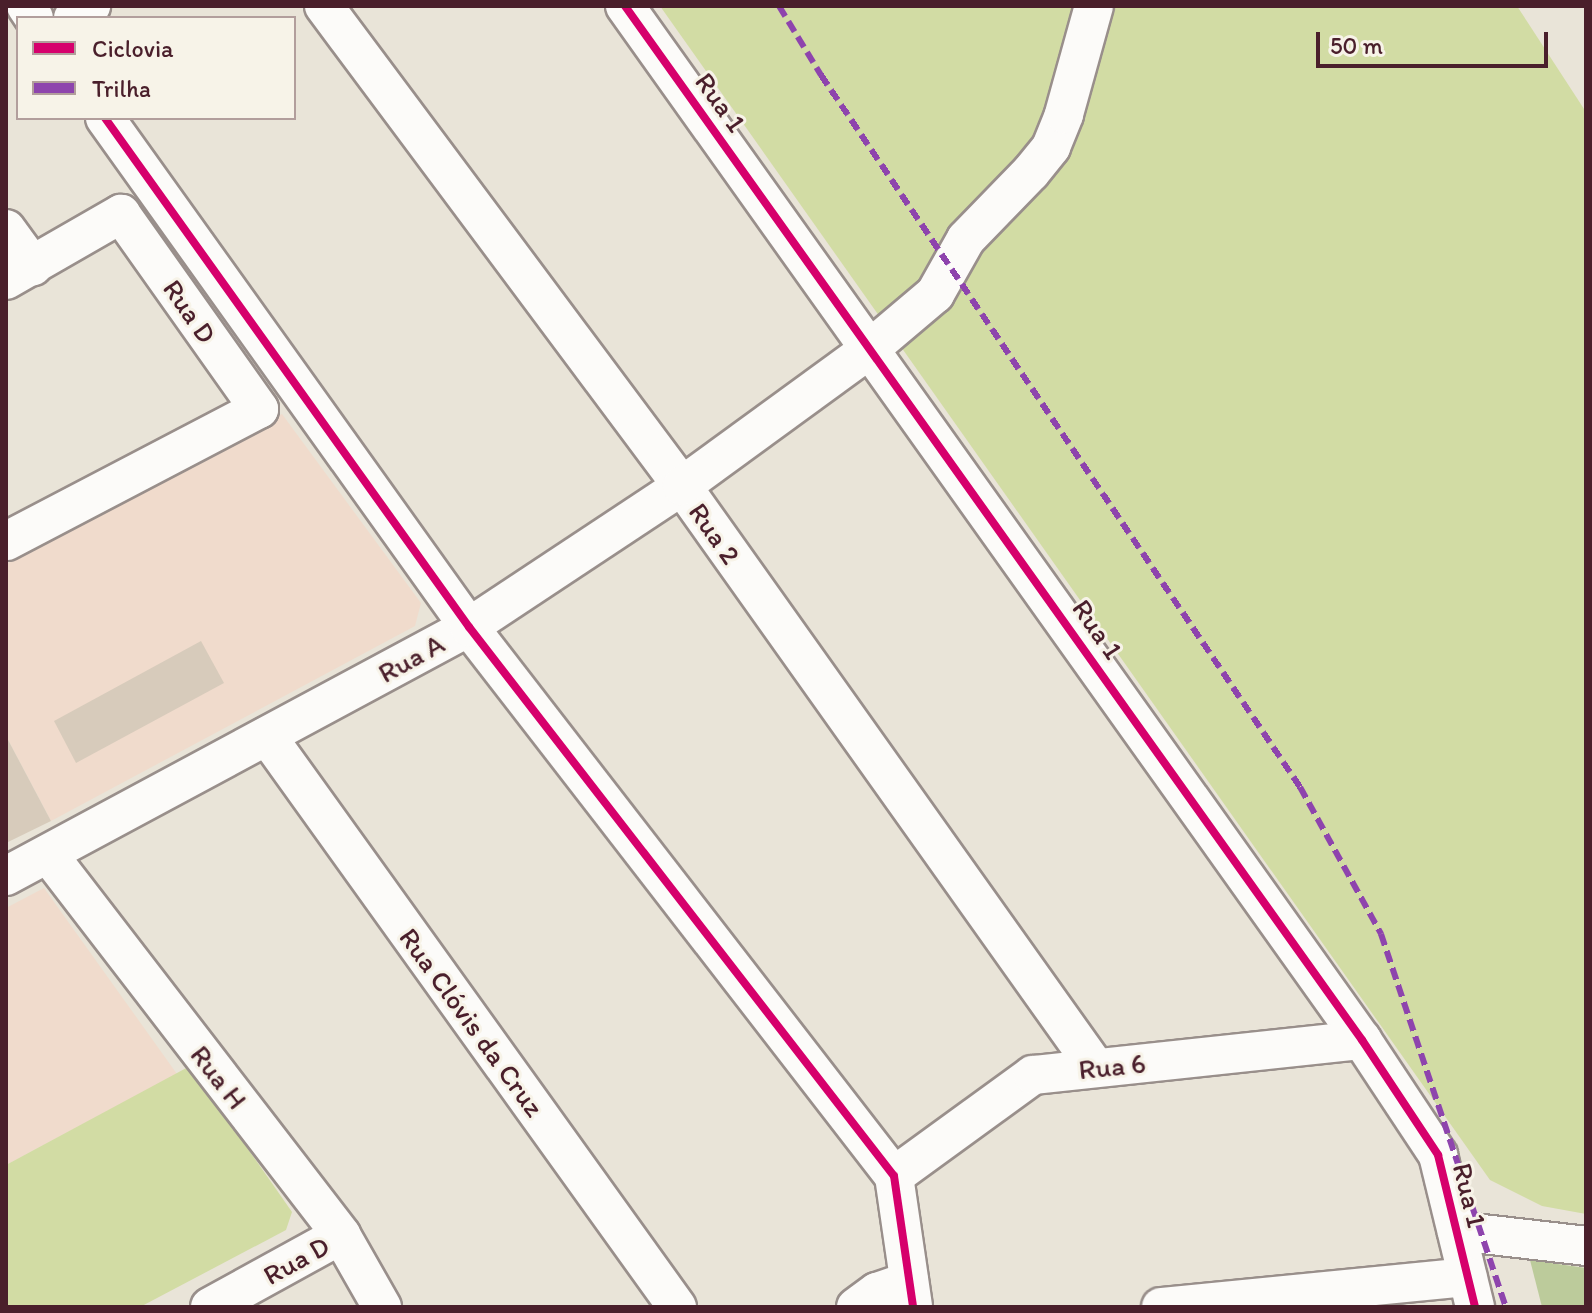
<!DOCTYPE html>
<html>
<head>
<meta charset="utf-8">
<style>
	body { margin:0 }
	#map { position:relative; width:1592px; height:1313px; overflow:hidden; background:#e9e4d8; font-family:Itim,sans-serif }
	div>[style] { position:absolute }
	.built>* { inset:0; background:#f0dbcc }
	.green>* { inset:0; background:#d2dca4 }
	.forest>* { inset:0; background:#bccb9b }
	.building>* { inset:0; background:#d7cbbb }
	.roads { filter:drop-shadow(2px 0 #998f8b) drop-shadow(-2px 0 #998f8b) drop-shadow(0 2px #998f8b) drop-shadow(0 -2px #998f8b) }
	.minor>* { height:38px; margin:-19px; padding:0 19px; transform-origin:19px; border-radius:19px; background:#fcfbf9 }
	.quiet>* { height:6px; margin-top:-3px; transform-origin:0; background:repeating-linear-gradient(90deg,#8e44ad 0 12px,transparent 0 18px) }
	.cycleway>* { height:8px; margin:-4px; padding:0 4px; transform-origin:4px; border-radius:4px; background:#d6006c }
	span { translate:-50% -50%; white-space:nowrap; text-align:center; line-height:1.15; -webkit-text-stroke:6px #f7f3e8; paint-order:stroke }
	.street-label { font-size:28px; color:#4a1f2b }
	.frame { position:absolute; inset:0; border:8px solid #4a1f2b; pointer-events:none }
	.legend { position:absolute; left:16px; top:16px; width:280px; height:104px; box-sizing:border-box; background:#f7f3e8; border:2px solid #b29e9c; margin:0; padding:10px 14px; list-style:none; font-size:24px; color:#4a1f2b }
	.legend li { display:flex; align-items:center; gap:16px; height:40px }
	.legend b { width:40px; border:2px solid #b29e9c }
	.scale { position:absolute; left:1316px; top:32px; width:232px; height:36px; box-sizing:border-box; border:4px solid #4a1f2b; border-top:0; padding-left:10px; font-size:24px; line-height:28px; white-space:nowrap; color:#4a1f2b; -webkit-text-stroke:6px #f7f3e8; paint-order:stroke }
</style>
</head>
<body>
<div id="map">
	<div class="built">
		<div style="clip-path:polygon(282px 414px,421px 603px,415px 626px,51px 821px,6px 736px,6px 564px)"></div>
		<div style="clip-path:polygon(44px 888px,177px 1074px,6px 1165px,6px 908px)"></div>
	</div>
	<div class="green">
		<div style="clip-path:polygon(660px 6px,1517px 6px,1586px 112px,1586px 1214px,1542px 1206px,1490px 1180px)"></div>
		<div style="clip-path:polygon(190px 1066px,292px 1212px,286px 1230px,140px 1307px,6px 1307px,6px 1165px)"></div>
	</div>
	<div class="forest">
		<div style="clip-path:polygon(1530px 1260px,1586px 1268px,1586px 1307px,1542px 1307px)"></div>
	</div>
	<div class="building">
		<div style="clip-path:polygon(201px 641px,224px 683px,76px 763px,54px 721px)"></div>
		<div style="clip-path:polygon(6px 736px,51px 821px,6px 843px)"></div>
	</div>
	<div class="roads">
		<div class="minor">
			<div style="left:26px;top:6px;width:14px;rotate:56deg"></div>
			<div style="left:324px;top:6px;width:599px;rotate:53.28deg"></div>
			<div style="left:682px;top:486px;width:713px;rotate:54.59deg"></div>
			<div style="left:625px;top:6px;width:1270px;rotate:54.52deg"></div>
			<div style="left:1362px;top:1040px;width:138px;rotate:56.5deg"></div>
			<div style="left:1438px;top:1155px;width:156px;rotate:76.3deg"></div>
			<div style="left:73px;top:18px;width:22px;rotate:-34deg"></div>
			<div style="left:105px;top:118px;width:626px;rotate:54.43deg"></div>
			<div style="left:469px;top:627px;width:694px;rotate:52.26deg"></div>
			<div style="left:894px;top:1176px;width:132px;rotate:81.7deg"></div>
			<div style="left:6px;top:229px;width:46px;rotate:53.9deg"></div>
			<div style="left:6px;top:280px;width:133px;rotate:-29.9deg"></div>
			<div style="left:121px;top:214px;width:239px;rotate:54.7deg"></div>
			<div style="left:259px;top:409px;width:285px;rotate:152.4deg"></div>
			<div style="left:267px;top:736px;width:703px;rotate:54.32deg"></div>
			<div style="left:48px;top:854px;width:481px;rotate:52.4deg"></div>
			<div style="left:341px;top:1235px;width:83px;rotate:60.3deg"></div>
			<div style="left:6px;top:876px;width:526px;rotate:-28.27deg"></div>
			<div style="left:469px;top:627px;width:255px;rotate:-33.5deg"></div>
			<div style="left:682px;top:486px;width:234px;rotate:-36.1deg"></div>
			<div style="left:871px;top:348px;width:84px;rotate:-40.2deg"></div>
			<div style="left:935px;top:294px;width:63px;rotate:-60.6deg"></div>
			<div style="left:966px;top:239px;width:93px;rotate:-45.9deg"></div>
			<div style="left:1031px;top:172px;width:32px;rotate:-51deg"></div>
			<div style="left:1051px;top:147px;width:35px;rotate:-68deg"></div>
			<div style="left:1064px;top:114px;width:112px;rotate:-74.5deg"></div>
			<div style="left:894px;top:1176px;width:172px;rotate:-36deg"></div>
			<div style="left:1033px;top:1075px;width:331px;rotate:-6.1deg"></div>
			<div style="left:1457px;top:1231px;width:130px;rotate:6.6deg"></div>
			<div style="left:210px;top:1307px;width:149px;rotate:-28.8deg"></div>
			<div style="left:856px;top:1307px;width:26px;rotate:-36deg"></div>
			<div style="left:877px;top:1292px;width:34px;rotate:-19deg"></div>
			<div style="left:1161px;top:1307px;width:308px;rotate:-5.6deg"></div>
		</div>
	</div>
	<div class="quiet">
		<div style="left:779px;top:6px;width:81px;rotate:58.7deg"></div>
		<div style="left:821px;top:75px;width:858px;rotate:56.07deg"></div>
		<div style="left:1300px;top:787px;width:168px;rotate:61.1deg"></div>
		<div style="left:1381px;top:934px;width:393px;rotate:71.5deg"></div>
	</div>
	<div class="cycleway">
		<div style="left:625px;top:6px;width:1270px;rotate:54.52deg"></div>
		<div style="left:1362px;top:1040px;width:138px;rotate:56.5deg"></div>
		<div style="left:1438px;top:1155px;width:156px;rotate:76.3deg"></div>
		<div style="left:105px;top:118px;width:626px;rotate:54.43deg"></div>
		<div style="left:469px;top:627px;width:694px;rotate:52.26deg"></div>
		<div style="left:894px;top:1176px;width:132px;rotate:81.7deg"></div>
	</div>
	<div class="street-label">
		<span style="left:721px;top:102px;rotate:54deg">Rua 1</span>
		<span style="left:190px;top:311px;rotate:55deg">Rua D</span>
		<span style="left:715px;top:533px;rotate:55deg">Rua 2</span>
		<span style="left:1098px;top:629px;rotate:55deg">Rua 1</span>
		<span style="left:411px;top:658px;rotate:-29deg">Rua A</span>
		<span style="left:472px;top:1022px;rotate:54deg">Rua Clóvis da Cruz</span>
		<span style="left:1112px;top:1066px;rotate:-6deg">Rua 6</span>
		<span style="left:219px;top:1077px;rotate:52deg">Rua H</span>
		<span style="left:1470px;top:1195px;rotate:76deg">Rua 1</span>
		<span style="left:296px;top:1260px;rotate:-29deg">Rua D</span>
	</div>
	<div class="frame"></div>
	<ul class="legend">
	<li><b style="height:10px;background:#d6006c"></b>Ciclovia</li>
	<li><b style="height:10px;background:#8e44ad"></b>Trilha</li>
	</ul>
	<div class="scale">50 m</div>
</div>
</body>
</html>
